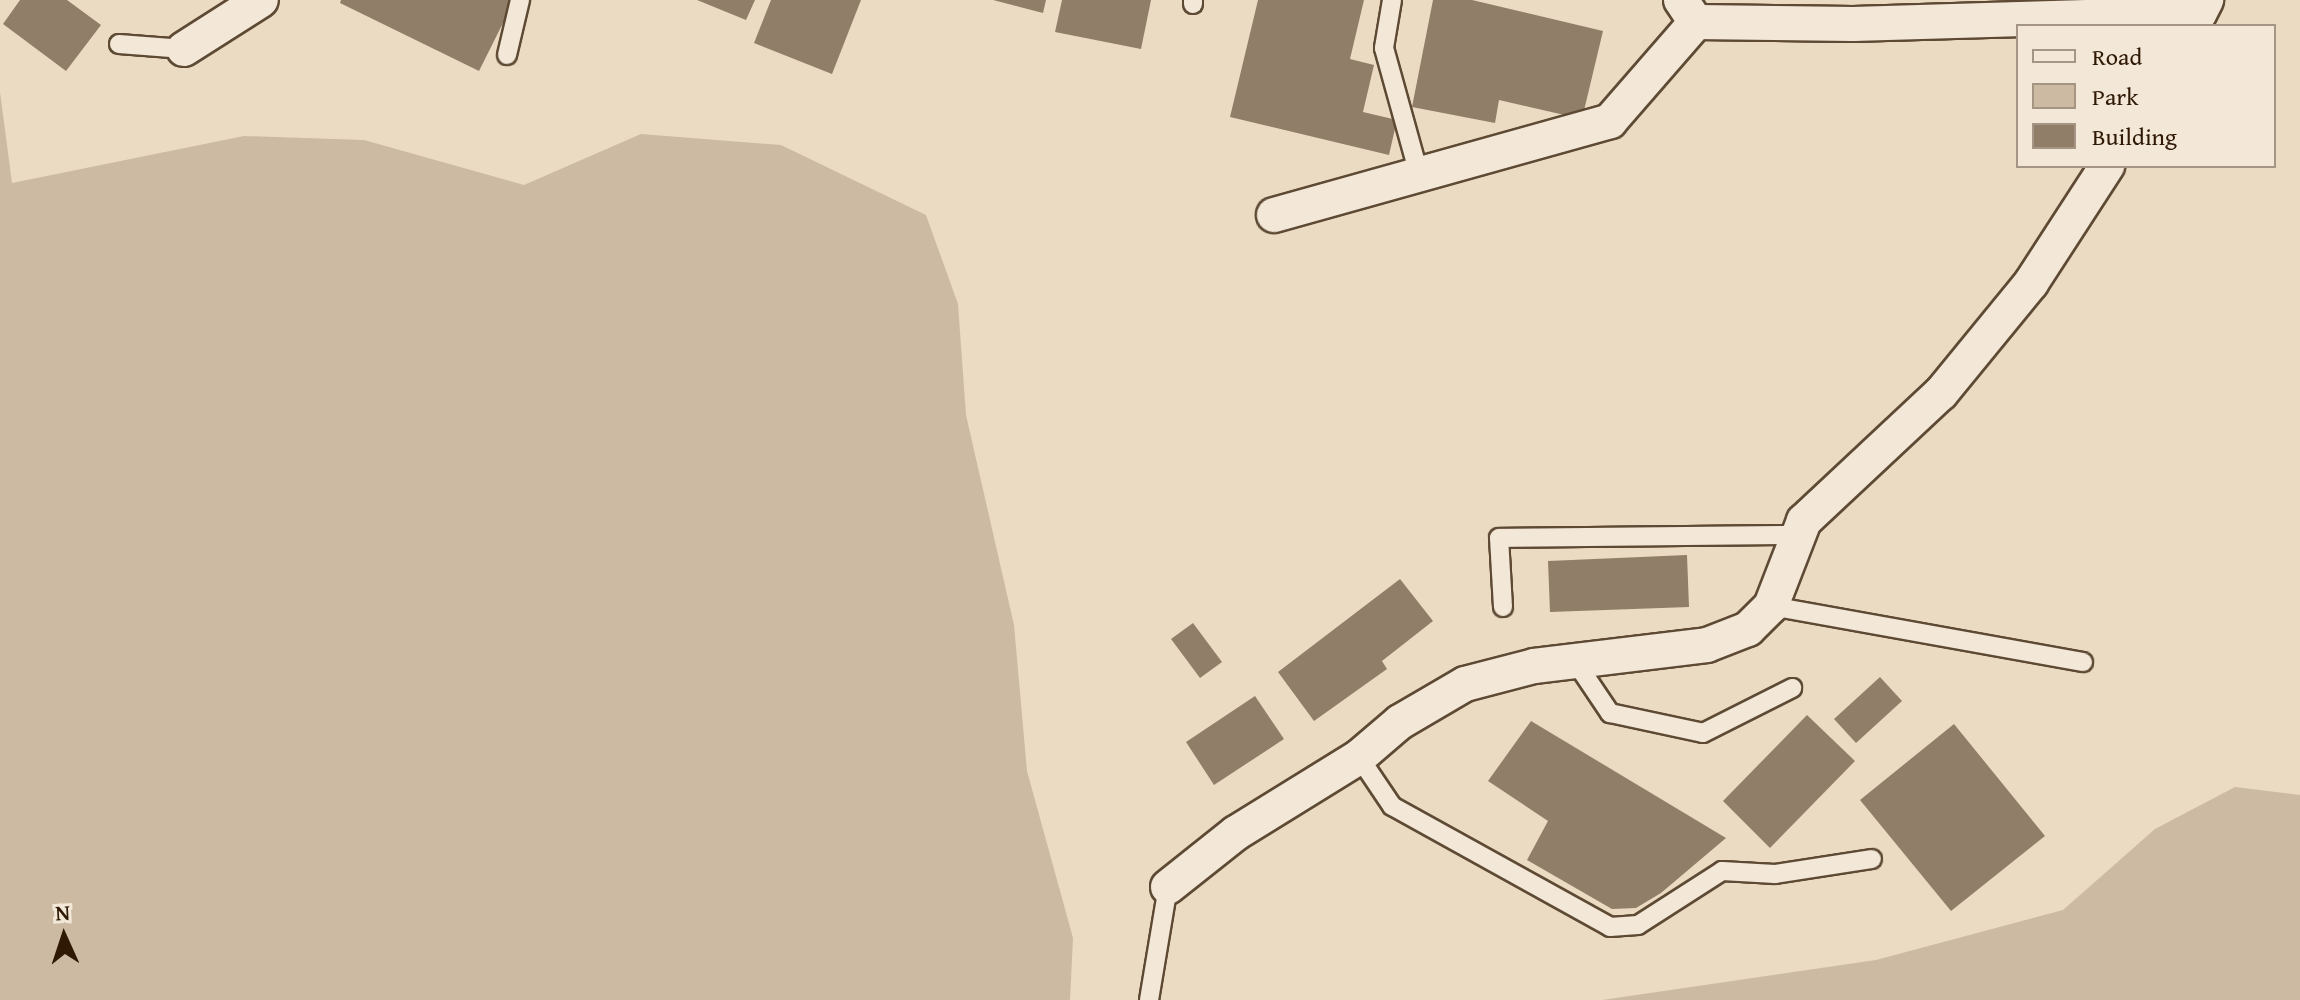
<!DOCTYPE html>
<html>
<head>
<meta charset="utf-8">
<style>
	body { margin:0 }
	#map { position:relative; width:2300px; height:1000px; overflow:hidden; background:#ecdbc3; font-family:"Gentium Book Plus",serif }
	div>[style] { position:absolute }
	.green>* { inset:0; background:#ccbaa3 }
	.building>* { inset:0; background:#917e68 }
	.roads { filter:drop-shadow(2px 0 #5e4a34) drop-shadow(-2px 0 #5e4a34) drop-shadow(0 2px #5e4a34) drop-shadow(0 -2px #5e4a34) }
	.service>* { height:18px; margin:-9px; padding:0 9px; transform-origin:9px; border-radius:9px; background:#f3e8d8 }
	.minor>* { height:34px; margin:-17px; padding:0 17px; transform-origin:17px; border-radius:17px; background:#f3e8d8 }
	span { translate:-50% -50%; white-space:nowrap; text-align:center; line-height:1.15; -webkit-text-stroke:8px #f3e8d8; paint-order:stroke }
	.legend { position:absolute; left:2016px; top:24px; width:260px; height:144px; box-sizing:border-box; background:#f3e8d8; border:2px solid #a59584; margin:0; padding:10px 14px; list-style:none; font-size:24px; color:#2f1905 }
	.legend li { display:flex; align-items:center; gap:16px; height:40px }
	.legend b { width:40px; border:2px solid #a59584 }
	.north { position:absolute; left:24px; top:896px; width:80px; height:80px; -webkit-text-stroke:6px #f3e8d8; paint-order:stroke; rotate:357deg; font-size:22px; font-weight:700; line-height:32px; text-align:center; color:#2f1905 }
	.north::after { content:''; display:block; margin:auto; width:28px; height:36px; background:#2f1905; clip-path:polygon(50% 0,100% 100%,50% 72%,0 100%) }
</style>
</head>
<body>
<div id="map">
	<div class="green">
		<div style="clip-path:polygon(0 92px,12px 183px,244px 136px,364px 140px,524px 185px,641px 134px,781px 145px,926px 215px,958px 304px,966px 415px,1014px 625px,1027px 771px,1073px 938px,1070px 1000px,0 1000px)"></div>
		<div style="clip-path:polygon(2235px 787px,2300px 795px,2300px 1000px,1602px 1000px,1876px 960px,2063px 910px,2155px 829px)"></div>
	</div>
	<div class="building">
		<div style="clip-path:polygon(20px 0,67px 0,101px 25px,66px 71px,3px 24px)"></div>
		<div style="clip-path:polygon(341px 0,512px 0,514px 1px,479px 71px,340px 3px)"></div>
		<div style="clip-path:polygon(697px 0,755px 0,746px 20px)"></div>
		<div style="clip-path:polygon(771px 0,861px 0,832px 74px,754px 43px)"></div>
		<div style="clip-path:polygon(993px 0,1046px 0,1043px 13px)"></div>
		<div style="clip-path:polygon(1062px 0,1151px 0,1141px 49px,1055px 32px)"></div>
		<div style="clip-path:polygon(1258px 0,1364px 0,1350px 59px,1374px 65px,1363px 112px,1397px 120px,1389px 155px,1230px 117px)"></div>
		<div style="clip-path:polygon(1433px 0,1472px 0,1603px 31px,1582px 119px,1499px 100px,1495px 123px,1412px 107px)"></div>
		<div style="clip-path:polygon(1687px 555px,1689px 607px,1550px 612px,1548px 561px)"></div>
		<div style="clip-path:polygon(1400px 579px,1433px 621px,1382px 661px,1387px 669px,1314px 721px,1278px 672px)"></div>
		<div style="clip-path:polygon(1193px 623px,1222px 662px,1200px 678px,1171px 639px)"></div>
		<div style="clip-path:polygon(1880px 677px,1902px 701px,1856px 743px,1834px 719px)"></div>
		<div style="clip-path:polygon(1255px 696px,1284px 739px,1214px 785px,1186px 742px)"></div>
		<div style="clip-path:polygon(1807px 715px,1855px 761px,1770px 848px,1723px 801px)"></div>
		<div style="clip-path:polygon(1531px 721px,1726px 838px,1661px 893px,1636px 908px,1612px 909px,1527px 860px,1548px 821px,1488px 781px)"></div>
		<div style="clip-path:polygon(1954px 724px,2045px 836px,1951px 911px,1860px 800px)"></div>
	</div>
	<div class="roads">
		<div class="service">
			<div style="left:1392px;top:0;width:49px;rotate:99.5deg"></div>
			<div style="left:1384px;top:48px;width:131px;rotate:74.5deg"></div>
			<div style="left:1193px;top:4px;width:4px;rotate:-90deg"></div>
			<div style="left:119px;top:44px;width:65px;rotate:4.4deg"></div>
			<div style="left:507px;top:55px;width:57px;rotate:-76.7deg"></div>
			<div style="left:1771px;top:606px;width:317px;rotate:10.2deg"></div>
			<div style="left:1503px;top:607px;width:69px;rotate:-93.3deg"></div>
			<div style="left:1499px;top:538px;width:299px;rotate:-0.6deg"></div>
			<div style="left:1575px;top:661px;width:63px;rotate:56.1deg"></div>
			<div style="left:1610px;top:713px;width:95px;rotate:12.1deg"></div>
			<div style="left:1703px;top:733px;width:100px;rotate:-26.8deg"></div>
			<div style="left:1359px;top:757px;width:59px;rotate:56deg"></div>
			<div style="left:1392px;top:806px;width:249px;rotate:29deg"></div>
			<div style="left:1610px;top:927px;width:28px;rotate:-4deg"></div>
			<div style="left:1638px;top:925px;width:100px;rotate:-32.7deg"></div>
			<div style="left:1722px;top:871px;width:53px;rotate:3.2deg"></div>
			<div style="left:1775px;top:874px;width:98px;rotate:-8.8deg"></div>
			<div style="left:1149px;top:1000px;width:115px;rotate:-80.5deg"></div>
		</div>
		<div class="minor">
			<div style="left:1681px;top:0;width:27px;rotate:56deg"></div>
			<div style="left:1696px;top:22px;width:157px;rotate:0.7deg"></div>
			<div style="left:1853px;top:24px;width:346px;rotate:-1.7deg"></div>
			<div style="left:2199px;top:14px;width:16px;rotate:-63deg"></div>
			<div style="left:184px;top:49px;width:91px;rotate:-32.5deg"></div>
			<div style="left:1274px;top:215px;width:349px;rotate:-15.6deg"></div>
			<div style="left:1610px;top:121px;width:131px;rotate:-49deg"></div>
			<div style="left:1168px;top:887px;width:87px;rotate:-38.5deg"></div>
			<div style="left:1236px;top:833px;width:145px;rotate:-31.7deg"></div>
			<div style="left:1359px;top:757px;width:54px;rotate:-40.5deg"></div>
			<div style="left:1400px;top:722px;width:75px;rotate:-30.3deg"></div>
			<div style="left:1465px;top:684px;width:71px;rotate:-14.6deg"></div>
			<div style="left:1534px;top:666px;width:174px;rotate:-6.9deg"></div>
			<div style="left:1707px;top:645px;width:44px;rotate:-21.3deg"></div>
			<div style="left:1748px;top:629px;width:33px;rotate:-45deg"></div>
			<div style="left:1771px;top:606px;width:91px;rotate:-68.8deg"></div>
			<div style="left:1804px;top:521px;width:187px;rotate:-43.1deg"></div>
			<div style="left:1941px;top:393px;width:142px;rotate:-50.7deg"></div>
			<div style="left:2031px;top:283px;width:140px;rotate:-57deg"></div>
		</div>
	</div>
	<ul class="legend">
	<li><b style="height:10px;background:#f3e8d8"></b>Road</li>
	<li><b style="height:22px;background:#ccbaa3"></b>Park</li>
	<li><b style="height:22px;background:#917e68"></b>Building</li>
	</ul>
	<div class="north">N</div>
</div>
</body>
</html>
